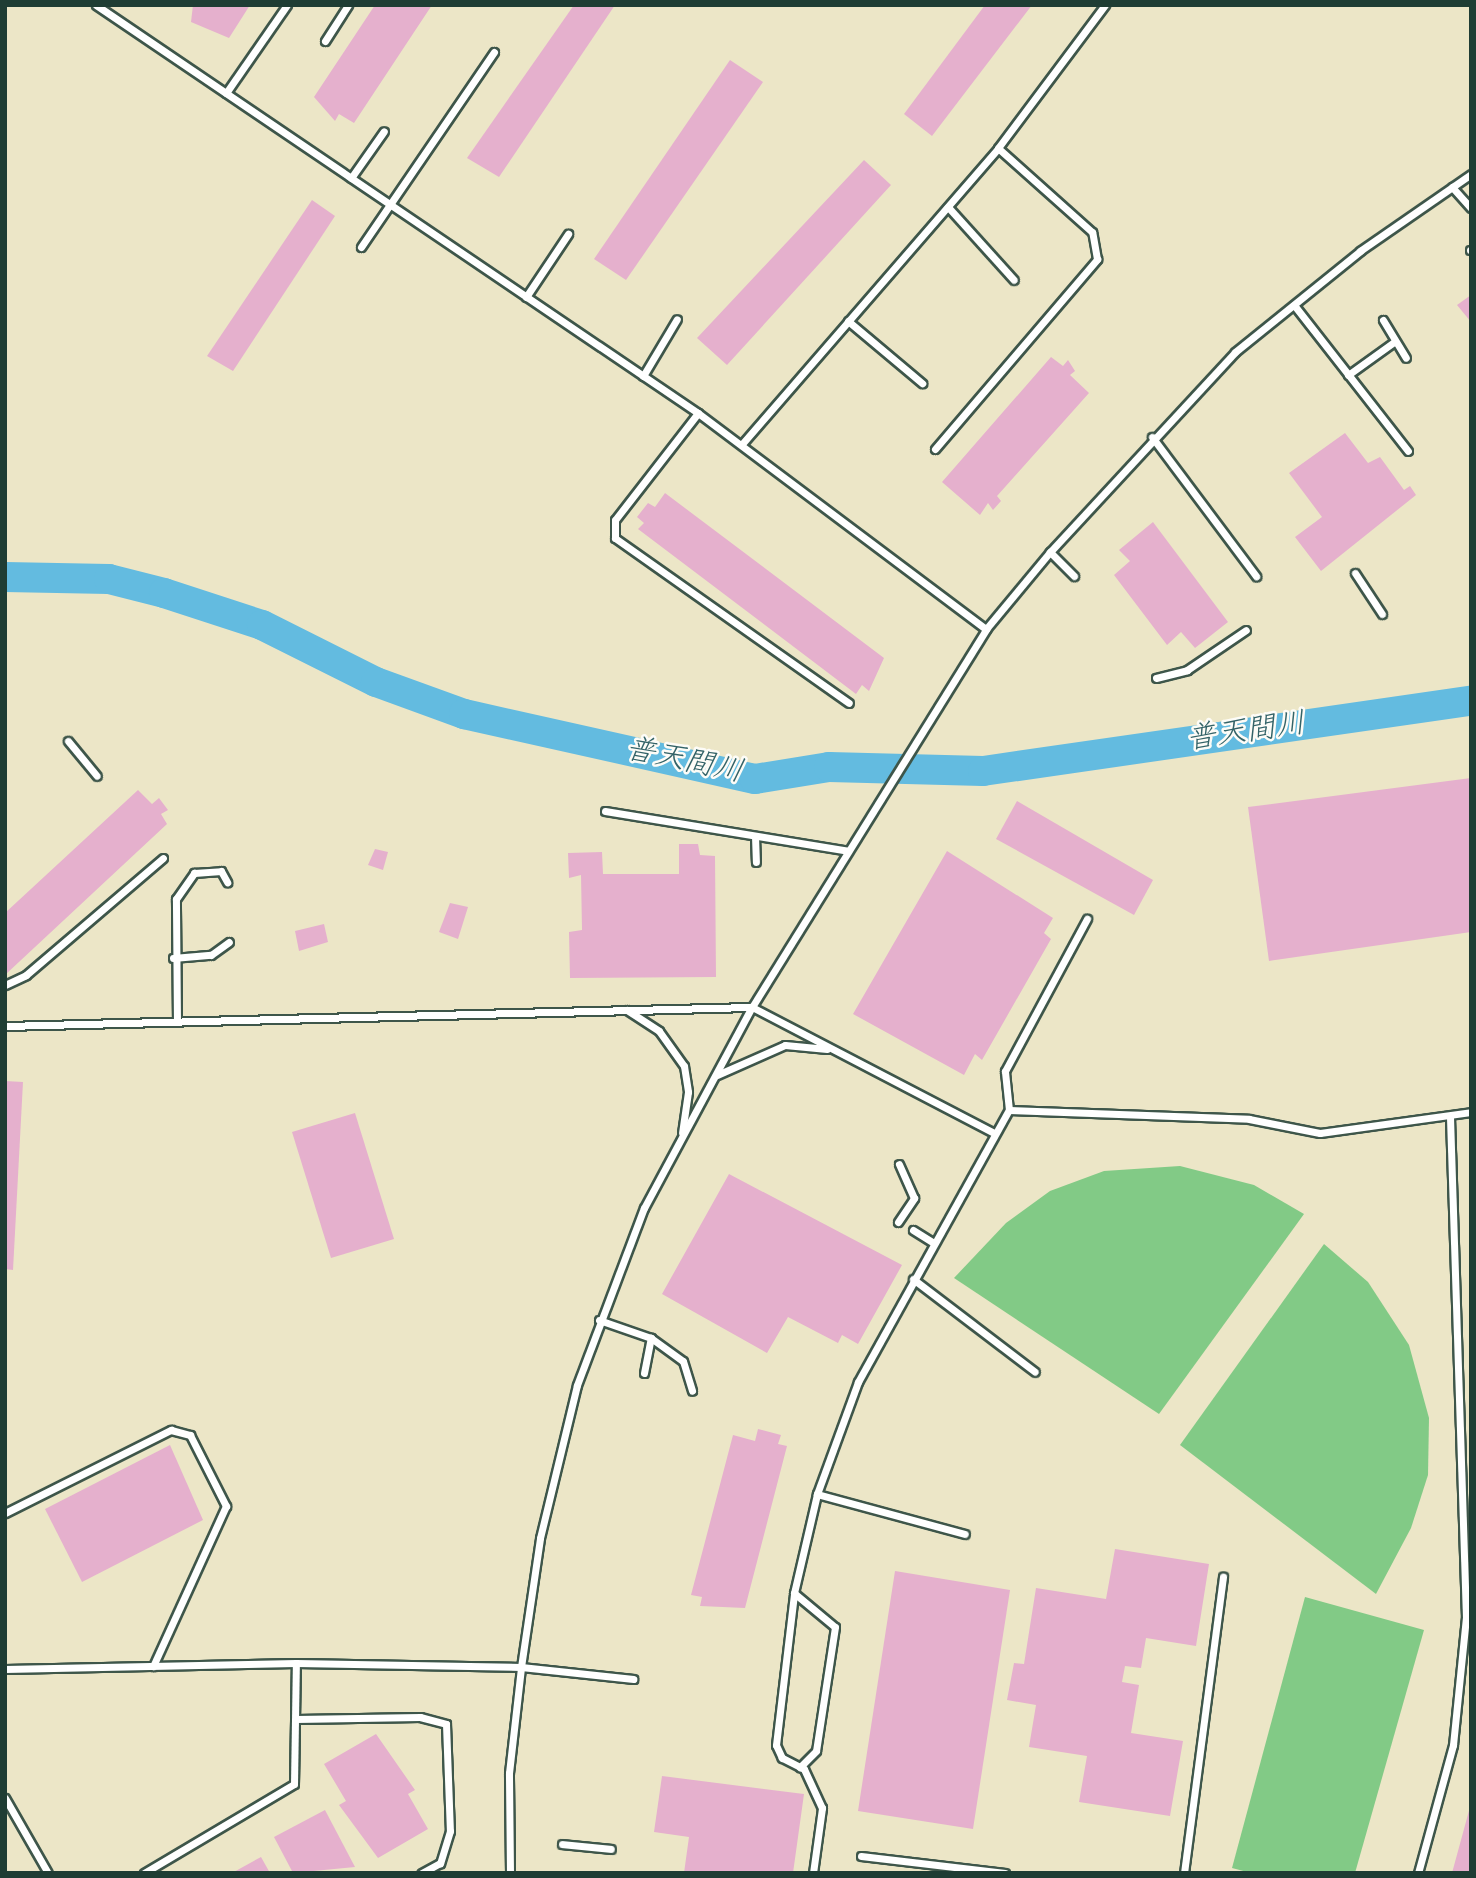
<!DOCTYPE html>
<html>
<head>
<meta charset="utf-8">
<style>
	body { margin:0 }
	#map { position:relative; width:1476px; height:1878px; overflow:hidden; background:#ece6c7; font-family:"Indie Flower","Klee One",sans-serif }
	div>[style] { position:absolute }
	.green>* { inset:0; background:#82ca86 }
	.river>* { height:30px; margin:-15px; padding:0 15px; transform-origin:15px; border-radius:15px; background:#63bbe0 }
	.building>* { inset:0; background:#e5b0cd }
	.roads { filter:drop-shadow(2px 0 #3e564a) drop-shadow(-2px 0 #3e564a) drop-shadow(0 2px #3e564a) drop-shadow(0 -2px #3e564a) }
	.lane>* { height:7px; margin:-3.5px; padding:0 3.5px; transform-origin:3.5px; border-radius:3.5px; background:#fff }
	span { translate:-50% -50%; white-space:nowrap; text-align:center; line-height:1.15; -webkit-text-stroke:5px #fdfcf7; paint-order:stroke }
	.water-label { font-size:30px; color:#336368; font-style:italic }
	.frame { position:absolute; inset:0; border:7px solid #1f3d34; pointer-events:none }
</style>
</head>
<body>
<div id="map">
	<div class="green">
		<div style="clip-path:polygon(1180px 1166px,1254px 1185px,1304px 1214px,1159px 1414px,954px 1278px,1006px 1223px,1050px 1191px,1104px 1171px)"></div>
		<div style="clip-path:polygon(1324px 1244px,1368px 1282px,1409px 1345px,1429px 1418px,1428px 1475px,1411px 1528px,1376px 1594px,1180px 1445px)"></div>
		<div style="clip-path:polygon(1305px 1597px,1424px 1630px,1355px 1873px,1251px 1873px,1232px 1868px)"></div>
	</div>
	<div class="river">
		<div style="left:5px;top:577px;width:104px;rotate:1.1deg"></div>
		<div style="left:109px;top:579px;width:57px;rotate:14.3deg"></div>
		<div style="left:164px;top:593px;width:103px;rotate:18.1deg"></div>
		<div style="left:262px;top:625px;width:127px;rotate:26.6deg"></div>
		<div style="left:376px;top:682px;width:94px;rotate:20deg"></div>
		<div style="left:464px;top:714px;width:298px;rotate:12.6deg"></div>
		<div style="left:755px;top:779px;width:75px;rotate:-9.2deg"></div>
		<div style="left:829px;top:767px;width:154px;rotate:1.5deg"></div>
		<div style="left:983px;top:771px;width:493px;rotate:-8.2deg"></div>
	</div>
	<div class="building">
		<div style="clip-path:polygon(193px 5px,250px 5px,229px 38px,191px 22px)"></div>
		<div style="clip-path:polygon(375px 5px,432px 5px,354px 123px,339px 114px,335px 121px,314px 97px)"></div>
		<div style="clip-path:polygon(574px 5px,615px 5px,499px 177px,467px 158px)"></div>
		<div style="clip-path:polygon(985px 5px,1032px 5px,932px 136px,904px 114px)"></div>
		<div style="clip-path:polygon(730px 60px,763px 82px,626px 280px,594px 259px)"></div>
		<div style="clip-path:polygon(864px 160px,891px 185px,727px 365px,697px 338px)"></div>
		<div style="clip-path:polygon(312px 200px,335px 216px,233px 371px,207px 356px)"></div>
		<div style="clip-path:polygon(1471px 295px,1471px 322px,1457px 305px)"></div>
		<div style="clip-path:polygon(1051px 357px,1063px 366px,1068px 360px,1075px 371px,1070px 375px,1089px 393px,997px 496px,1001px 501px,993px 510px,988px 503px,980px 515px,942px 482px)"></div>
		<div style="clip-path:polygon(1345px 433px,1368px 463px,1380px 457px,1404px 490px,1410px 486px,1416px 495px,1321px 571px,1295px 537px,1322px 517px,1289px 473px)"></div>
		<div style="clip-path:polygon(665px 493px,884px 658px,869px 691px,862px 685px,856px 694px,638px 529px,644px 523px,637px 517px,648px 503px,655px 507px)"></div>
		<div style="clip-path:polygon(1153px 522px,1228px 622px,1195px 648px,1181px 632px,1167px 645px,1114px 575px,1130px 561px,1119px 550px)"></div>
		<div style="clip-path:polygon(1471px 778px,1471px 932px,1269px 961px,1248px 807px)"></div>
		<div style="clip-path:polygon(138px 790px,152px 804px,159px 798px,168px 810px,161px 814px,167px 824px,5px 975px,5px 913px)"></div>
		<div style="clip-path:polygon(1017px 801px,1153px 880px,1134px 915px,996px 839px)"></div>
		<div style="clip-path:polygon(679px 844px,698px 844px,700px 855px,715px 856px,716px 977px,570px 978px,569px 932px,582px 930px,581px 875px,569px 878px,568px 853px,602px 852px,603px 874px,679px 874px)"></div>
		<div style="clip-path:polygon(375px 849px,388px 852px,383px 870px,368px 865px)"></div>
		<div style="clip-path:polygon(947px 851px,1053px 918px,1044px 933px,1051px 939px,982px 1060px,975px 1054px,964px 1075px,853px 1014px)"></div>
		<div style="clip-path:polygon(450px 903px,468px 907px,458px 939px,439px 932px)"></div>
		<div style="clip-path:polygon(324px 924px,328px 942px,299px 951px,295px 931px)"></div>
		<div style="clip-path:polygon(5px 1081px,23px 1082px,13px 1270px,5px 1269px)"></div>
		<div style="clip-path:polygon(355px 1113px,394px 1239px,331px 1258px,292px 1132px)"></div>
		<div style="clip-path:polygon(729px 1174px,902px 1265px,858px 1344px,842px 1335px,838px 1343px,788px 1317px,767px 1353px,662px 1294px)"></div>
		<div style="clip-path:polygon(758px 1429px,781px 1435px,778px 1444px,787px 1446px,745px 1608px,700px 1606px,702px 1597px,691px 1595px,733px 1435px,755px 1441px)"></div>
		<div style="clip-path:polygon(170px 1445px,203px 1520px,82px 1582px,45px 1509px)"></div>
		<div style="clip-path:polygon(1115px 1549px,1209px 1564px,1196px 1646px,1146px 1638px,1141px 1668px,1125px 1666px,1122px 1682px,1139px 1685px,1131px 1733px,1183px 1741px,1170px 1816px,1079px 1802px,1087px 1756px,1029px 1747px,1036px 1705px,1007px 1700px,1014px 1663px,1024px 1664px,1036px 1588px,1106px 1599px)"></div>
		<div style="clip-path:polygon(895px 1571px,1010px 1590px,973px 1829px,858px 1811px)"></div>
		<div style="clip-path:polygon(376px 1734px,415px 1790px,408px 1794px,428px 1829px,378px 1858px,339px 1805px,346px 1801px,324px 1764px)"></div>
		<div style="clip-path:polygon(662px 1776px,804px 1794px,793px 1873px,684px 1873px,689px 1837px,654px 1832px)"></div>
		<div style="clip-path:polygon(1470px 1807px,1471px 1873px,1452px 1873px)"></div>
		<div style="clip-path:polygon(325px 1810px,355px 1867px,293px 1873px,274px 1837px)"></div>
		<div style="clip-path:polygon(261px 1857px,270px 1873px,232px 1873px)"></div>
	</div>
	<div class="roads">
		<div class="lane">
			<div style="left:96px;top:5px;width:727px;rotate:34.13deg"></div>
			<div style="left:698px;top:413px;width:360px;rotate:36.9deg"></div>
			<div style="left:325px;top:41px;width:43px;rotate:-57.4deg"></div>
			<div style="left:226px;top:93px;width:107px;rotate:-55.3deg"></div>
			<div style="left:351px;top:178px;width:57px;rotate:-54.9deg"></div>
			<div style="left:1452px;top:187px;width:28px;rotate:48deg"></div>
			<div style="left:948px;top:207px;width:98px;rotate:47.9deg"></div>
			<div style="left:361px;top:247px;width:236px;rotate:-55.7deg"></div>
			<div style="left:1470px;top:250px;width:1px"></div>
			<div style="left:526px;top:297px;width:76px;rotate:-56.3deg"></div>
			<div style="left:1294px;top:305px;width:185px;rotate:52deg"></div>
			<div style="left:1383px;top:320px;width:44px;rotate:58.8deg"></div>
			<div style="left:848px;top:321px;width:97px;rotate:40deg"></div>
			<div style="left:1348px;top:375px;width:57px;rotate:-35.7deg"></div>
			<div style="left:643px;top:376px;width:66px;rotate:-59.2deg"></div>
			<div style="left:698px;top:413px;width:135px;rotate:127.8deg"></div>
			<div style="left:615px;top:520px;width:18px;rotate:90deg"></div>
			<div style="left:615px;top:538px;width:286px;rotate:35.2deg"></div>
			<div style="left:1152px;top:437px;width:174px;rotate:53.2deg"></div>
			<div style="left:742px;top:444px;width:391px;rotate:-49.1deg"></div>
			<div style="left:998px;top:148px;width:179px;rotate:-53.2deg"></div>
			<div style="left:935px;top:449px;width:250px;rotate:-49.5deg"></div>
			<div style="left:1097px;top:259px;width:27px;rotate:-100deg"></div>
			<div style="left:1092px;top:232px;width:126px;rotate:-138.2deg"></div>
			<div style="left:1050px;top:552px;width:34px;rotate:45deg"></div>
			<div style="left:1355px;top:573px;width:49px;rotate:56.6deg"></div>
			<div style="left:1156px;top:678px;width:32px;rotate:-14deg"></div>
			<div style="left:1187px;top:670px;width:71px;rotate:-34.1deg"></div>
			<div style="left:68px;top:741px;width:45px;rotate:50.4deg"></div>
			<div style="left:605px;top:811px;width:246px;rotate:9.3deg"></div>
			<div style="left:755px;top:836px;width:26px;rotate:88deg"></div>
			<div style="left:173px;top:958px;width:38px;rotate:-5deg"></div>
			<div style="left:211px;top:955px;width:22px;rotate:-36deg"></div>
			<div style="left:5px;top:985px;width:23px;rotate:-25deg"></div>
			<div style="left:26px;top:975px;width:180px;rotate:-40.5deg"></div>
			<div style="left:627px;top:1010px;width:38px;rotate:33deg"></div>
			<div style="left:659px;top:1031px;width:43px;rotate:54.5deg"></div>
			<div style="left:684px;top:1066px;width:26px;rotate:81deg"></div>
			<div style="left:688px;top:1092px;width:41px;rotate:98.3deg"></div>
			<div style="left:177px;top:1022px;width:123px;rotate:-90.5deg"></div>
			<div style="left:176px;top:899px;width:32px;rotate:-55deg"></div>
			<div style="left:194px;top:873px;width:27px;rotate:-4deg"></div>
			<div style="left:221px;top:871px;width:13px;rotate:61deg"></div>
			<div style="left:5px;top:1026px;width:747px;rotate:-1.46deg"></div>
			<div style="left:752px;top:1007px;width:271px;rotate:27.5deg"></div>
			<div style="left:717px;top:1075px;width:74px;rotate:-23.8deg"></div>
			<div style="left:785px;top:1045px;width:42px;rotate:5.4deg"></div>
			<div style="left:1009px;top:1110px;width:39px;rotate:-96deg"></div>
			<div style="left:1005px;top:1071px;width:173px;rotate:-61.7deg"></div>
			<div style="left:898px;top:1222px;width:29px;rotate:-56deg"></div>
			<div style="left:914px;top:1198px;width:37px;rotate:-114deg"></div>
			<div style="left:913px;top:1230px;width:25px;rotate:32deg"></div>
			<div style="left:913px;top:1279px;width:153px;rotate:37.3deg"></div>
			<div style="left:599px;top:1320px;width:55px;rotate:19.1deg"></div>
			<div style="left:651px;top:1338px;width:39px;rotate:36deg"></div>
			<div style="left:683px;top:1361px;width:31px;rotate:73deg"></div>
			<div style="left:644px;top:1373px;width:36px;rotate:-79deg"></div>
			<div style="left:817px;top:1494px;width:153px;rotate:15.1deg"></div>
			<div style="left:5px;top:1513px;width:186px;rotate:-26.6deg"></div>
			<div style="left:171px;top:1430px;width:20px;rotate:15deg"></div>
			<div style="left:190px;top:1435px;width:80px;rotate:63.1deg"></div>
			<div style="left:226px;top:1506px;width:176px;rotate:114.5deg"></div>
			<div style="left:794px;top:1593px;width:53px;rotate:39.7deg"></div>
			<div style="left:835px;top:1627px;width:125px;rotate:98.7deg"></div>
			<div style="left:816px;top:1751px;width:23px;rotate:135deg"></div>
			<div style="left:5px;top:1669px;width:291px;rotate:-1.2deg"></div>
			<div style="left:296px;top:1663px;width:225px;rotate:1deg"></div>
			<div style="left:521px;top:1667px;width:113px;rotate:6.1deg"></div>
			<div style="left:296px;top:1719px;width:124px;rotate:-0.9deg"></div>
			<div style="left:420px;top:1717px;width:27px;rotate:15deg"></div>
			<div style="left:446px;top:1724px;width:107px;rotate:87.9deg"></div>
			<div style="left:450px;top:1831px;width:34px;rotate:107deg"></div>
			<div style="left:440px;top:1863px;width:21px;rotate:151deg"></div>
			<div style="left:5px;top:1798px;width:86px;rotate:60.2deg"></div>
			<div style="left:562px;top:1844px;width:49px;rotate:5.8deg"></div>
			<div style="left:861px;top:1856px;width:145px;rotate:6.7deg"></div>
			<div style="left:144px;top:1873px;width:174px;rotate:-30.7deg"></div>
			<div style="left:294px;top:1784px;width:121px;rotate:-89.1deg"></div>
			<div style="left:510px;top:1873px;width:100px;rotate:-90.6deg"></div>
			<div style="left:509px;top:1773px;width:107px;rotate:-83.5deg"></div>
			<div style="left:521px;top:1667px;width:130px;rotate:-81.6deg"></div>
			<div style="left:540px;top:1538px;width:157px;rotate:-76.4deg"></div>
			<div style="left:577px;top:1385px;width:189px;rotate:-69.3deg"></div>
			<div style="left:644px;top:1208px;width:228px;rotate:-61.8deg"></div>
			<div style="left:752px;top:1007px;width:445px;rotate:-58.2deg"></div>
			<div style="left:986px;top:629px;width:100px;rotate:-50.3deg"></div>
			<div style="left:1050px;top:552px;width:272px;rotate:-47.2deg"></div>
			<div style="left:1235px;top:352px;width:161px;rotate:-38.9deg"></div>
			<div style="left:1360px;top:251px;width:135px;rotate:-34.7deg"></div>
			<div style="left:813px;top:1873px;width:66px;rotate:-82.1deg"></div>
			<div style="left:822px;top:1808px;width:43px;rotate:-114.8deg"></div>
			<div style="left:804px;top:1769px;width:25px;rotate:-153deg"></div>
			<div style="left:782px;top:1758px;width:14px;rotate:-115deg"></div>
			<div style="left:776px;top:1745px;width:153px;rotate:-83.2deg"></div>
			<div style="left:794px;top:1593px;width:102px;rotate:-76.9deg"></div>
			<div style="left:817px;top:1494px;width:119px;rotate:-69.9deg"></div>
			<div style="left:858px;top:1382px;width:311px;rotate:-61deg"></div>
			<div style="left:1009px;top:1110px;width:240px;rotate:2.1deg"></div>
			<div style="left:1249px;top:1119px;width:72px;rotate:11.2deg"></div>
			<div style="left:1320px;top:1133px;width:152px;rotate:-7.9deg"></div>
			<div style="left:1184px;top:1873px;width:299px;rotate:-82.5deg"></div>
			<div style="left:1418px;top:1873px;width:133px;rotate:-74.7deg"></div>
			<div style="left:1453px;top:1745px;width:128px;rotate:-84.2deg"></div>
			<div style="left:1466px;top:1618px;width:502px;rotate:-91.83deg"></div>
		</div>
	</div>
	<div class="water-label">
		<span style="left:1246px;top:733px;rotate:-8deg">普天間川</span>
		<span style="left:684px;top:762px;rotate:12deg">普天間川</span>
	</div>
	<div class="frame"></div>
</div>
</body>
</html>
